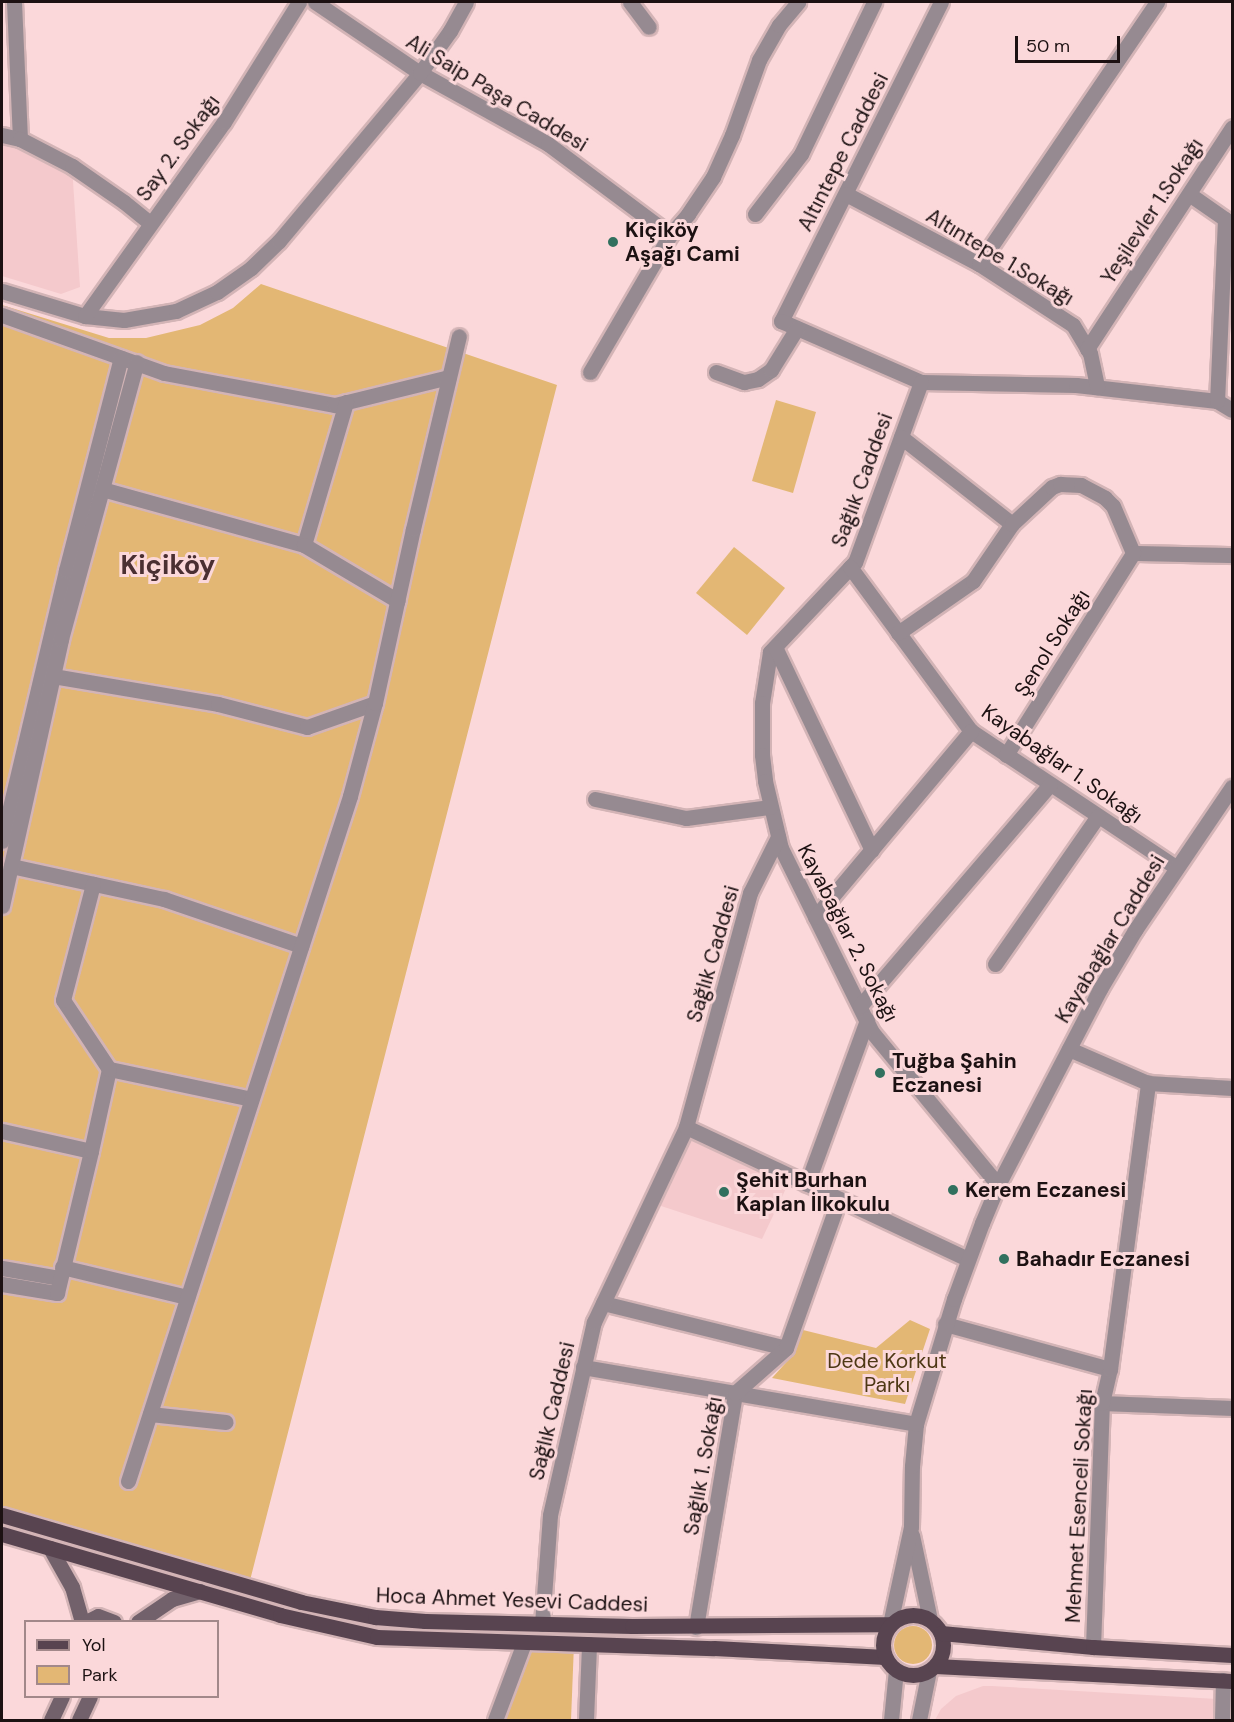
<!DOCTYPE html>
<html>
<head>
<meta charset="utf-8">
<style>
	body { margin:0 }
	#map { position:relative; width:1234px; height:1722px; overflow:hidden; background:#fbd8da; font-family:"DM Sans",sans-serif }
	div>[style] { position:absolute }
	.built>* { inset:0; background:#f4c9cc }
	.green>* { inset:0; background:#e3b774 }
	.round { border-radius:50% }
	.roads { filter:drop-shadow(2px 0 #d3b4b6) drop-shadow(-2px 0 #d3b4b6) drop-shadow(0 2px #d3b4b6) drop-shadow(0 -2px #d3b4b6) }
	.street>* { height:15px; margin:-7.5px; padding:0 7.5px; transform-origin:7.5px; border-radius:7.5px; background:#968a91 }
	.secondary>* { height:15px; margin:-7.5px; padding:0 7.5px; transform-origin:7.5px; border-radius:7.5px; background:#72616b }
	.primary>* { height:15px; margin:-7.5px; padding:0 7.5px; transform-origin:7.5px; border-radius:7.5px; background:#584450 }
	.primary>.ring { margin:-7.5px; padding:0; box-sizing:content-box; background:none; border:15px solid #584450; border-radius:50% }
	.dots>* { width:16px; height:16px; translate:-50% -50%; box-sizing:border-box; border:3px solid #fbd8da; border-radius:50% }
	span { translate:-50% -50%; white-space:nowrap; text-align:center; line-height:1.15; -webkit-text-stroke:6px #fbd8da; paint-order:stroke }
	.street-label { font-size:21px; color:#1c1112 }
	.poi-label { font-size:21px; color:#1c1112; font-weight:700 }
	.left { translate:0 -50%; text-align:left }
	.park-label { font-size:21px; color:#4e3815 }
	.district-label { font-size:27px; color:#4a2f32; font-weight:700 }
	.frame { position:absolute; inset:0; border:3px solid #1c1112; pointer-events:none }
	.legend { position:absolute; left:24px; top:1620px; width:195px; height:78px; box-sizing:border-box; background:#fbd8da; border:2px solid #a2888a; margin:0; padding:8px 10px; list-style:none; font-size:18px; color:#1c1112 }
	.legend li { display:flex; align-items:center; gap:12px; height:30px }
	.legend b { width:30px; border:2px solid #a2888a }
	.scale { position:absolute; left:1015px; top:36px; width:105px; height:27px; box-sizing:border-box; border:3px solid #1c1112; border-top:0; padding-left:8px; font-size:18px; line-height:21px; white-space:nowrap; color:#1c1112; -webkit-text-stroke:4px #fbd8da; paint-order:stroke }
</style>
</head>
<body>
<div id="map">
	<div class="built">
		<div style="clip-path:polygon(2px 144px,72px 166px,80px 287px,61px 294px,2px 276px)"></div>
		<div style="clip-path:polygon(690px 1133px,790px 1180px,762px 1239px,658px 1205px)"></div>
		<div style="clip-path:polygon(983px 1686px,992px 1686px,1217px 1699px,1214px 1720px,935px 1720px,941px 1709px,956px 1696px)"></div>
	</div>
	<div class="green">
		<div style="clip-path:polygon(261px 284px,557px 385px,246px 1596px,2px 1525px,2px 305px,109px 338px,146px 338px,200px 325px,233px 308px)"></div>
		<div style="clip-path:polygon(776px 400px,816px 412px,793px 493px,752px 481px)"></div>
		<div style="clip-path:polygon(734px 547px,785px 588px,747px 635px,696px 593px)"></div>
		<div style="clip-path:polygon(910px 1320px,930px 1329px,905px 1404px,772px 1378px,791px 1357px,803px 1330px,876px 1348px)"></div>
		<div class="round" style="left:894px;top:1626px;width:38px;height:38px"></div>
		<div style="clip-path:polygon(574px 1644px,571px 1720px,505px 1720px,532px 1647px)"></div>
	</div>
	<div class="roads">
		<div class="street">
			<div style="left:14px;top:2px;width:137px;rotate:87.5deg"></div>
			<div style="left:315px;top:2px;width:127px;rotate:34.1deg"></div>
			<div style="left:420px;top:73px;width:146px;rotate:29deg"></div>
			<div style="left:548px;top:144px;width:152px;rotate:36.7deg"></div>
			<div style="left:670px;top:235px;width:28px;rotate:-49deg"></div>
			<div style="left:688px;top:214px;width:45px;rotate:-56deg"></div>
			<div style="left:713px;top:177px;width:46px;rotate:-65.7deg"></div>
			<div style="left:732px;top:135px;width:80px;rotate:-70.2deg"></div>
			<div style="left:759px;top:60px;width:40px;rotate:-60.3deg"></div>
			<div style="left:779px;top:25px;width:30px;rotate:-50deg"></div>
			<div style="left:630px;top:2px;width:31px;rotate:53deg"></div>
			<div style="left:941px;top:2px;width:357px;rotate:116.6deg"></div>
			<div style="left:781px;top:321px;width:153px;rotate:23.5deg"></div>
			<div style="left:921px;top:382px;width:155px;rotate:1.1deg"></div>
			<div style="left:1076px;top:385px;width:142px;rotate:6.5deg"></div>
			<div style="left:1217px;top:401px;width:17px;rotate:31deg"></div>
			<div style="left:2px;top:135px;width:18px;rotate:13deg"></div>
			<div style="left:20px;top:139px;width:59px;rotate:27.4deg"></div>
			<div style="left:72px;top:166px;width:63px;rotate:34.7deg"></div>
			<div style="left:124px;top:202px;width:33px;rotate:39deg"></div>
			<div style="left:846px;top:194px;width:150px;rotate:27.8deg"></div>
			<div style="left:979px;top:264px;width:112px;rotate:33deg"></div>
			<div style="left:1073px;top:325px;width:33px;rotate:59deg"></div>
			<div style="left:1090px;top:353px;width:35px;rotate:78deg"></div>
			<div style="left:1189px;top:194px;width:44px;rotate:34.8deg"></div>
			<div style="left:1225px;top:219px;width:182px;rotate:92.5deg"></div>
			<div style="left:755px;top:214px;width:76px;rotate:-52.5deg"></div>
			<div style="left:801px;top:154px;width:169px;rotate:-64.3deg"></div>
			<div style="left:979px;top:264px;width:317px;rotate:-55.8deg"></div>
			<div style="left:2px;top:291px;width:87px;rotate:16.8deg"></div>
			<div style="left:85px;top:316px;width:39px;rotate:6deg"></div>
			<div style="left:124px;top:320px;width:53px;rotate:-9.8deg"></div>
			<div style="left:176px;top:311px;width:45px;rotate:-24.9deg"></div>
			<div style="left:217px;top:292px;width:42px;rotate:-35.2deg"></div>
			<div style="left:251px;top:268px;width:39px;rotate:-44deg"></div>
			<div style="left:279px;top:241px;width:219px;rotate:-50deg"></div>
			<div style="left:420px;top:73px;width:52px;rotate:-54.5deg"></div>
			<div style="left:450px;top:31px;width:33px;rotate:-61deg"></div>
			<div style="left:2px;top:315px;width:172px;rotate:19.7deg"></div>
			<div style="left:164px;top:373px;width:174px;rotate:10.6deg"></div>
			<div style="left:335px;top:405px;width:117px;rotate:-13.8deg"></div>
			<div style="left:85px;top:316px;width:239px;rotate:-54.4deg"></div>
			<div style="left:224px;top:122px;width:142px;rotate:-58deg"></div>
			<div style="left:1087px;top:349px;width:265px;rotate:-56.8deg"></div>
			<div style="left:590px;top:372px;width:159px;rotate:-59.7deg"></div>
			<div style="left:716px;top:372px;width:30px;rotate:20deg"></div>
			<div style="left:744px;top:382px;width:14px;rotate:-12deg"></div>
			<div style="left:758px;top:379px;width:16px;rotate:-35deg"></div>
			<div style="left:771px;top:370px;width:49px;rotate:-58.2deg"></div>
			<div style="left:921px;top:382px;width:192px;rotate:110.1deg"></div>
			<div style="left:855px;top:562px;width:124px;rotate:133.4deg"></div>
			<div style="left:770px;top:652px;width:52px;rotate:98.9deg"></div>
			<div style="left:762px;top:703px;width:52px;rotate:90deg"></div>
			<div style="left:762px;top:755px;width:26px;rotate:83deg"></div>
			<div style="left:765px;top:781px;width:69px;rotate:76.6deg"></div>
			<div style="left:781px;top:848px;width:205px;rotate:63.7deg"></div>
			<div style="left:872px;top:1032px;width:198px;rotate:50.5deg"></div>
			<div style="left:901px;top:437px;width:141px;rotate:38.1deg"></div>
			<div style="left:102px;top:489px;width:210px;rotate:15.5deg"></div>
			<div style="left:304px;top:545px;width:149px;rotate:-73.6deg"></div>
			<div style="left:304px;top:545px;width:109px;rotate:30.8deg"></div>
			<div style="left:1133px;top:553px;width:99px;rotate:1.2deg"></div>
			<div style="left:850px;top:567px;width:204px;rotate:53.6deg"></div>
			<div style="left:971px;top:731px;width:247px;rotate:33.6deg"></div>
			<div style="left:898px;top:633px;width:91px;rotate:-34.7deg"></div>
			<div style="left:973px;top:581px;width:69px;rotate:-55.6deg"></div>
			<div style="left:1012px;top:524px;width:54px;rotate:-42.8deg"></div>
			<div style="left:1052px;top:487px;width:9px;rotate:-21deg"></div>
			<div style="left:1060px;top:484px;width:21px;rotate:3deg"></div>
			<div style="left:1081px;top:485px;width:27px;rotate:28deg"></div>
			<div style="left:1105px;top:498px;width:11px;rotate:45deg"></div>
			<div style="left:1113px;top:506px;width:51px;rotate:66.9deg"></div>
			<div style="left:775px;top:647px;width:225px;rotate:64.5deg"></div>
			<div style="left:53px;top:676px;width:167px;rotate:9.6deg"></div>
			<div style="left:218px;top:704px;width:92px;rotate:14.5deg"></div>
			<div style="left:307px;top:727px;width:72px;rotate:-19.4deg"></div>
			<div style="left:1006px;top:755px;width:239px;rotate:-57.8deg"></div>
			<div style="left:595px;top:799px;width:93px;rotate:11.8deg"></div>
			<div style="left:686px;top:818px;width:85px;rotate:-7.5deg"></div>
			<div style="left:2px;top:841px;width:278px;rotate:-76.7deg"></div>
			<div style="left:66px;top:570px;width:219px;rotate:-75.5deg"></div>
			<div style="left:11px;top:866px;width:157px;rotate:12.2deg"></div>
			<div style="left:164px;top:899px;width:145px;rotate:18.9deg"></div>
			<div style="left:2px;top:906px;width:273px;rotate:-77.5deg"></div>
			<div style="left:61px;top:639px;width:287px;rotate:-74.7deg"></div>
			<div style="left:815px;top:917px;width:243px;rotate:-50deg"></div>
			<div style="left:995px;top:964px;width:180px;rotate:-55.2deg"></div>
			<div style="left:860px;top:1006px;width:292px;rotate:-49.4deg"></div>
			<div style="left:1069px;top:1049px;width:86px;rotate:23.3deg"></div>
			<div style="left:1148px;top:1083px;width:84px;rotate:3.4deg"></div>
			<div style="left:109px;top:1069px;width:145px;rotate:11.9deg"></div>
			<div style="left:686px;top:1127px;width:311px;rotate:25.1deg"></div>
			<div style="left:2px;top:1131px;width:91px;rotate:12.7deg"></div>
			<div style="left:807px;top:1184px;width:175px;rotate:-69.9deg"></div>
			<div style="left:62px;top:1267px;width:129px;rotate:13.5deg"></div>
			<div style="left:2px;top:1268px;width:59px;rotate:9.8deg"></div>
			<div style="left:2px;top:1284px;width:56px;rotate:9.3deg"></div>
			<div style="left:57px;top:1293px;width:146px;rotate:-76.5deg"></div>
			<div style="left:91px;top:1151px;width:84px;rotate:-77.6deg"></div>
			<div style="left:109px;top:1069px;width:83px;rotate:-123.7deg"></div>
			<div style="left:63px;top:1000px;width:120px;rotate:-75.5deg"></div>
			<div style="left:603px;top:1303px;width:188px;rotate:13.8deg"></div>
			<div style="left:945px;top:1324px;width:171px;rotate:15.3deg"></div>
			<div style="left:583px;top:1367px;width:338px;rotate:9.7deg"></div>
			<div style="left:1102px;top:1403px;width:130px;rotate:2.2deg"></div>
			<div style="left:150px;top:1414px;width:76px;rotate:6deg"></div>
			<div style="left:128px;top:1481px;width:720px;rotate:-72.04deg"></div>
			<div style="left:350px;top:796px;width:96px;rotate:-75deg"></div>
			<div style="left:375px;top:703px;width:178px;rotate:-77.7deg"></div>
			<div style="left:413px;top:529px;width:198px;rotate:-76.6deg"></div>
			<div style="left:912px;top:1535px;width:87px;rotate:78deg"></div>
			<div style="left:542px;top:1624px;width:109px;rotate:-85.8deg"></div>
			<div style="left:550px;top:1515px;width:198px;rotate:-77.2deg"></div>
			<div style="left:594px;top:1322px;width:216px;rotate:-64.7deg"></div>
			<div style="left:686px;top:1127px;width:243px;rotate:-74.7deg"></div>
			<div style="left:750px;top:893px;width:63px;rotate:-63.4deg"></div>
			<div style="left:890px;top:1624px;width:99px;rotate:-77.8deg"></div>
			<div style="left:911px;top:1527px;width:61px;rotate:-89.1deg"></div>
			<div style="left:912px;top:1466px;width:42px;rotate:-84.6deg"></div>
			<div style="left:916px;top:1424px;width:131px;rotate:-73.1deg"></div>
			<div style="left:954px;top:1299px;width:81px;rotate:-69.8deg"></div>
			<div style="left:982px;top:1223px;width:41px;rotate:-67.2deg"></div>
			<div style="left:998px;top:1185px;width:221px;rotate:-62.5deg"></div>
			<div style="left:1100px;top:989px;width:69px;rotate:-59.3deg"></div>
			<div style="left:1135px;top:930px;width:173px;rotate:-55.9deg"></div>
			<div style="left:696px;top:1627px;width:237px;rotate:-80.5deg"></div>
			<div style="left:735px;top:1393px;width:68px;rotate:-41.4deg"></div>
			<div style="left:786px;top:1348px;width:158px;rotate:-70.4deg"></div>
			<div style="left:1093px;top:1647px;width:244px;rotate:-87.9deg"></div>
			<div style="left:1102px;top:1403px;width:35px;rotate:-77deg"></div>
			<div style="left:1110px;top:1369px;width:289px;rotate:-82.4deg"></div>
			<div style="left:495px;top:1720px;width:82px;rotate:-69.4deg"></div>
			<div style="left:586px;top:1720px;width:76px;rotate:-87.7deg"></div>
			<div style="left:891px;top:1720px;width:50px;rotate:-84.3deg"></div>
			<div style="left:919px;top:1720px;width:50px;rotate:-78.5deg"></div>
			<div style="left:1222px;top:1720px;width:40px;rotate:-88.6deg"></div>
		</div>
		<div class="secondary">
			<div style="left:50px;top:1548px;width:45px;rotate:60.6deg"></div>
			<div style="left:72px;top:1587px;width:36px;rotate:74deg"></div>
			<div style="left:86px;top:1622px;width:13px;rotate:-27deg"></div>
			<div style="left:98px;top:1616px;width:17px;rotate:21deg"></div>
			<div style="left:138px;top:1622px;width:41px;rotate:-34.1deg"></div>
			<div style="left:172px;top:1599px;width:29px;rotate:-16deg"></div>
			<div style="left:51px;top:1720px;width:26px;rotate:-65deg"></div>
			<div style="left:79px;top:1720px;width:26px;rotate:-65deg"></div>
		</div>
		<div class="primary">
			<div style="left:2px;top:1515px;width:311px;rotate:16.2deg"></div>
			<div style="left:301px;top:1602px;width:76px;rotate:11.5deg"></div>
			<div style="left:375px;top:1617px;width:50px;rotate:4.6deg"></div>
			<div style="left:425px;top:1621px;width:207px;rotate:1.4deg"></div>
			<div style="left:632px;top:1626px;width:258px;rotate:-0.4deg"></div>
			<div style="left:2px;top:1534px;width:290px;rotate:16.2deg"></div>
			<div style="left:280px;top:1615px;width:99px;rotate:12.8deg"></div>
			<div style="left:377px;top:1637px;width:337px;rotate:1.9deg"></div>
			<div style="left:714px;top:1648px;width:171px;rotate:3deg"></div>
			<div class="ring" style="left:883px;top:1615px;width:45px;height:45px"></div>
			<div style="left:941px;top:1633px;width:153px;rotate:5.3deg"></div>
			<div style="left:1093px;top:1647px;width:139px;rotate:3.3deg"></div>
			<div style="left:935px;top:1666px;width:297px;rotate:2.9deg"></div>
		</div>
	</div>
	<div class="dots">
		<div style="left:613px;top:242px;background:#31705e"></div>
		<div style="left:880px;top:1073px;background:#31705e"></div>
		<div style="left:953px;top:1190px;background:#31705e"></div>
		<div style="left:724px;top:1192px;background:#31705e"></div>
		<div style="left:1004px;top:1259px;background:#31705e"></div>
	</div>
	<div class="street-label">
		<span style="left:497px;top:93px;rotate:31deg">Ali Saip Paşa Caddesi</span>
		<span style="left:178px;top:148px;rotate:-54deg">Say 2. Sokağı</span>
		<span style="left:843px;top:152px;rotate:-63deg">Altıntepe Caddesi</span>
		<span style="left:1152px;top:211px;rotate:-57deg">Yeşilevler 1.Sokağı</span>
		<span style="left:1000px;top:257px;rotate:31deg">Altıntepe 1.Sokağı</span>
		<span style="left:862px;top:480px;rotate:-70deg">Sağlık Caddesi</span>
		<span style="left:1052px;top:643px;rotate:-58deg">Şenol Sokağı</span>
		<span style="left:1062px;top:764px;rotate:35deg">Kayabağlar 1. Sokağı</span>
		<span style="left:848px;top:933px;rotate:63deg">Kayabağlar 2. Sokağı</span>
		<span style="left:1110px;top:939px;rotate:-59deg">Kayabağlar Caddesi</span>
		<span style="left:713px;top:954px;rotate:-74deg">Sağlık Caddesi</span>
		<span style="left:552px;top:1411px;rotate:-77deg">Sağlık Caddesi</span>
		<span style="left:703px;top:1466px;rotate:-80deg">Sağlık 1. Sokağı</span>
		<span style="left:1079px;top:1506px;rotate:-87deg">Mehmet Esenceli Sokağı</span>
		<span style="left:512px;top:1600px;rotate:2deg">Hoca Ahmet Yesevi Caddesi</span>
	</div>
	<div class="poi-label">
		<span class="left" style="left:625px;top:242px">Kiçiköy<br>Aşağı Cami</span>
		<span class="left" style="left:892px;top:1073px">Tuğba Şahin<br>Eczanesi</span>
		<span class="left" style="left:736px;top:1192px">Şehit Burhan<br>Kaplan İlkokulu</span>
		<span class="left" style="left:965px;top:1190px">Kerem Eczanesi</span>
		<span class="left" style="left:1016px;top:1259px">Bahadır Eczanesi</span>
	</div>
	<div class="park-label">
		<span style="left:887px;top:1373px">Dede Korkut<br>Parkı</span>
	</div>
	<div class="district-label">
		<span style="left:168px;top:565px">Kiçiköy</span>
	</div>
	<div class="frame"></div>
	<ul class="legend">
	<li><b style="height:8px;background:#584450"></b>Yol</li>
	<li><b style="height:16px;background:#e3b774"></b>Park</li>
	</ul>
	<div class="scale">50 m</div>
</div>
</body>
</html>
